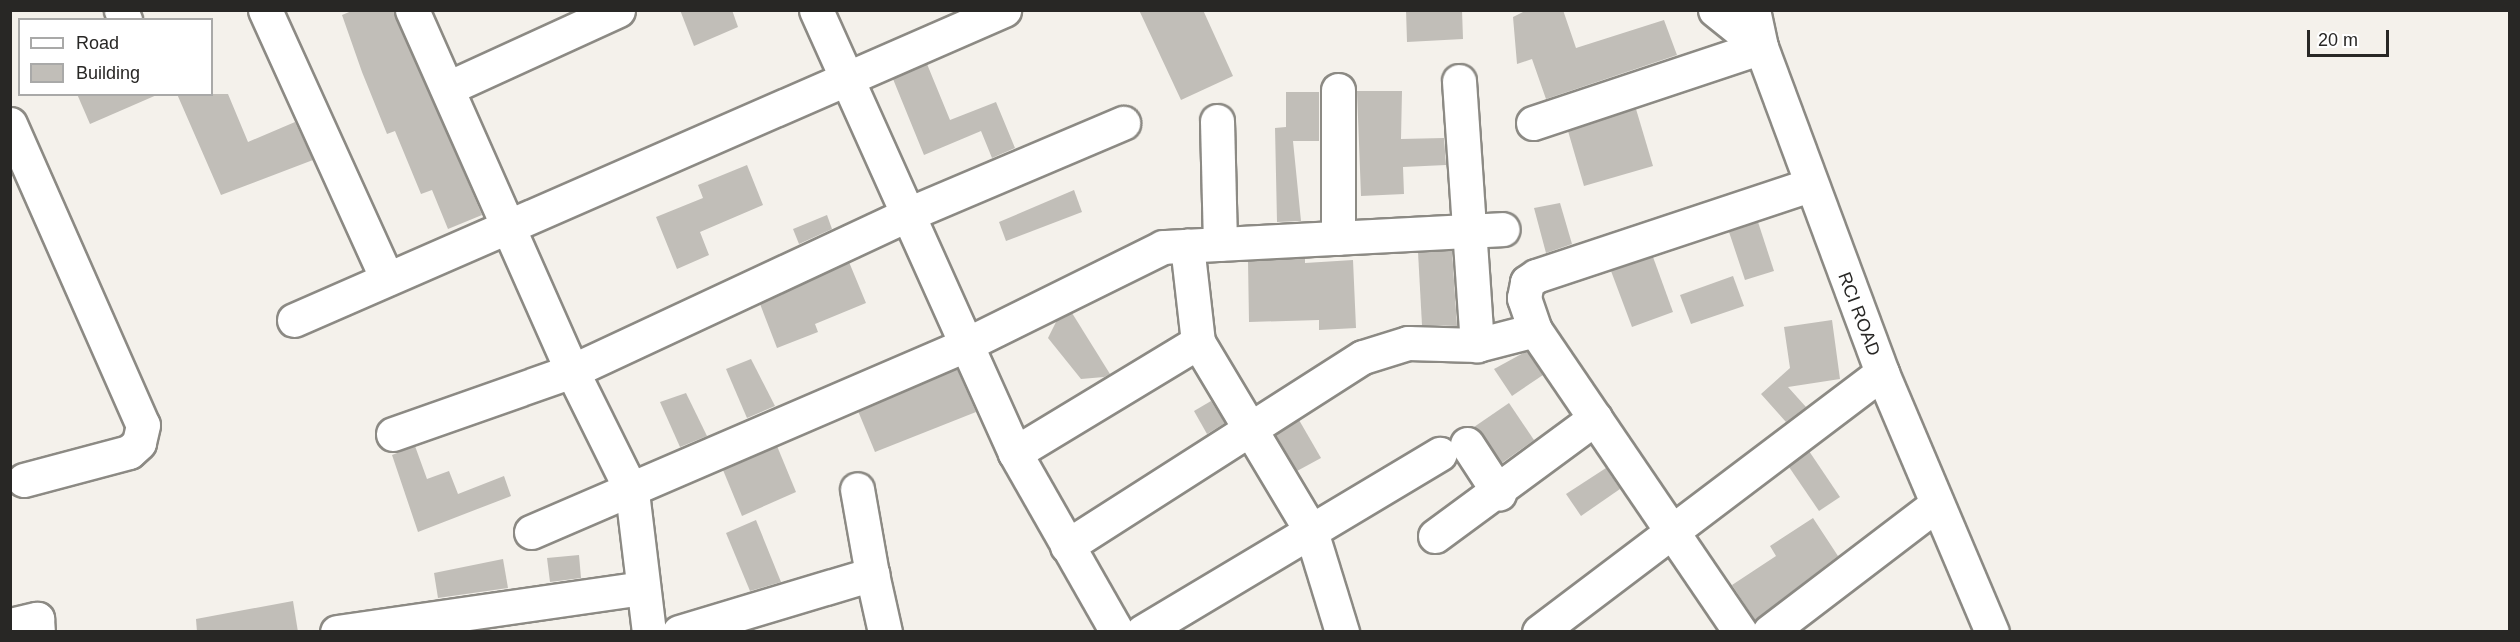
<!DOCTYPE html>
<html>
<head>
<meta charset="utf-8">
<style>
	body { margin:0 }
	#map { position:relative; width:2520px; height:642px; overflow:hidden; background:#f4f1eb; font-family:Helvetica,sans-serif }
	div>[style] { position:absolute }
	.building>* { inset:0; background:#c1beb8 }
	.roads { filter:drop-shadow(2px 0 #8c8a84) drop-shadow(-2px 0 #8c8a84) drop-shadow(0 2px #8c8a84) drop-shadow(0 -2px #8c8a84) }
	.minor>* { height:33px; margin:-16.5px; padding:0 16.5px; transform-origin:16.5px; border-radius:16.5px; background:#fff }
	.tertiary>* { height:33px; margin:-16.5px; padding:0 16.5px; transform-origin:16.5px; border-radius:16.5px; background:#fff }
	span { translate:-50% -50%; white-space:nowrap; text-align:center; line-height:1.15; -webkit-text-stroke:6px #fff; paint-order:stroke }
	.street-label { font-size:18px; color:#282725 }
	.frame { position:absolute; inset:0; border:12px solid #282725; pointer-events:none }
	.legend { position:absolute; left:18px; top:18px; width:195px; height:78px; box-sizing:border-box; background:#fff; border:2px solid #a9a9a8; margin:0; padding:8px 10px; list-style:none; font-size:18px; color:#282725 }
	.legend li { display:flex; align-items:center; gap:12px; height:30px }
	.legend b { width:30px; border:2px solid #a9a9a8 }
	.scale { position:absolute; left:2307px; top:30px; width:82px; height:27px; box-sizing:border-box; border:3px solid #282725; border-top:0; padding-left:8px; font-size:18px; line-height:21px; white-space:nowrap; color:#282725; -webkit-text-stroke:4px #fff; paint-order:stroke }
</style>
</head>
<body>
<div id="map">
	<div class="building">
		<div style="clip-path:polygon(354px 10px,394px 10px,482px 215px,448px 229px,432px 190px,421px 194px,395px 131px,387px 134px,362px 72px,342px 15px)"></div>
		<div style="clip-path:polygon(680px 10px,732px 10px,738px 27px,694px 46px)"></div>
		<div style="clip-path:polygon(1139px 10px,1203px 10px,1233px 76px,1181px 100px)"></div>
		<div style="clip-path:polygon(1406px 10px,1462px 10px,1463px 39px,1407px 42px)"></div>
		<div style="clip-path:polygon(1527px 10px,1563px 10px,1576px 48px,1664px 20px,1677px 55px,1546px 99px,1532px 59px,1517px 64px,1513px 17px)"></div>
		<div style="clip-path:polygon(927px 64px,950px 120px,996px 102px,1015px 148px,992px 158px,981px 131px,924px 155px,893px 79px)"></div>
		<div style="clip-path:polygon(1357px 91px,1402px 91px,1401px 139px,1444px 138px,1446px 165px,1403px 167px,1404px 194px,1361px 196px)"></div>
		<div style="clip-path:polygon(1286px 92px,1319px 92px,1319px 141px,1293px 141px,1301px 221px,1277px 222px,1275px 128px,1286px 127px)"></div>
		<div style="clip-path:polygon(77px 94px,159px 94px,90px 124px)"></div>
		<div style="clip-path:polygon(177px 94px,228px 94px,248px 142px,295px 122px,313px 160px,221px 195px)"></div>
		<div style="clip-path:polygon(1636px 109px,1653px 166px,1584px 186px,1568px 131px)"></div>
		<div style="clip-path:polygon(747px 165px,763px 205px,700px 232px,709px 255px,677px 269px,656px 217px,703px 198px,698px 185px)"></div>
		<div style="clip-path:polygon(1074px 190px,1082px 212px,1006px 241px,999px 222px)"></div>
		<div style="clip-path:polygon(1560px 203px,1572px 244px,1546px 253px,1534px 208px)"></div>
		<div style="clip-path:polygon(827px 215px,832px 229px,799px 244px,793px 229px)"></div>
		<div style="clip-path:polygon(1758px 222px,1774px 271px,1745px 280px,1729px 232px)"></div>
		<div style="clip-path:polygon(1452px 250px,1457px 326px,1422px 325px,1418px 252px)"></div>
		<div style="clip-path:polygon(1653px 257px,1673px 312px,1632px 327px,1611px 271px)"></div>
		<div style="clip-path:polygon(1305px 258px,1305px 263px,1353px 260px,1356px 328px,1319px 330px,1319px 320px,1249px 322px,1248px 261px)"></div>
		<div style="clip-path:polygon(849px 262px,866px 303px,815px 324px,818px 332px,777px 348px,760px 304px)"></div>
		<div style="clip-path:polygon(1733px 276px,1744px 306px,1691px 324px,1680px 295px)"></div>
		<div style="clip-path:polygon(1072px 313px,1110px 374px,1104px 377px,1081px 379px,1048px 338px,1057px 320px)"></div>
		<div style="clip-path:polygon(1832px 320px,1840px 379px,1788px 387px,1806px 407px,1786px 422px,1761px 394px,1790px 368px,1784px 327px)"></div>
		<div style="clip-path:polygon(1527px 351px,1543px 375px,1512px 396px,1494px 369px)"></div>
		<div style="clip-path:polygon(751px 359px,775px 406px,747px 418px,726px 369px)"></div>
		<div style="clip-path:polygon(957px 369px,976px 412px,875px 452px,858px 411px)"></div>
		<div style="clip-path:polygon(686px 393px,707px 436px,680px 447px,660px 402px)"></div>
		<div style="clip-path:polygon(1211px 401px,1225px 423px,1207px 434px,1194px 411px)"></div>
		<div style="clip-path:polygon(1509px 403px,1534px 440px,1502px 463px,1474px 427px)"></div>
		<div style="clip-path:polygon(1299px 420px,1321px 458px,1297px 471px,1276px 435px)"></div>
		<div style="clip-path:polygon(415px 446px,427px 479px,449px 471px,458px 494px,504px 476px,511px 496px,418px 532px,392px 455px)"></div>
		<div style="clip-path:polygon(777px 446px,796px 492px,742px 516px,723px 470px)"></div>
		<div style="clip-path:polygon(1809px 451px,1840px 497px,1819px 511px,1789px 467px)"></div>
		<div style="clip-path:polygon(1606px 468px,1620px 489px,1581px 516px,1566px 494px)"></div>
		<div style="clip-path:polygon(1813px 518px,1838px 556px,1755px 620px,1732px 585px,1776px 556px,1770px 546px)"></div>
		<div style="clip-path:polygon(756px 520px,781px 582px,750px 591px,726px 533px)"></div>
		<div style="clip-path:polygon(579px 555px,581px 578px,550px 582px,547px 558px)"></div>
		<div style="clip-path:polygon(503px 559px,508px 588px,438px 598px,434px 573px)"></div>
		<div style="clip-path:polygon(293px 601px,298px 632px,197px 632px,196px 619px)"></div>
	</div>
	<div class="roads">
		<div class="minor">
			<div style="left:121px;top:10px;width:11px;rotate:68deg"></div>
			<div style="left:265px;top:10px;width:295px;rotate:65.6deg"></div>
			<div style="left:412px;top:10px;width:395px;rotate:66.1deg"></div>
			<div style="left:572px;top:371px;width:135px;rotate:63.6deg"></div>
			<div style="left:632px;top:492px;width:141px;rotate:83.1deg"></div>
			<div style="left:816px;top:10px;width:486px;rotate:65.8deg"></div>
			<div style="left:1015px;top:453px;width:206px;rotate:60.3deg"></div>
			<div style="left:1459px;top:81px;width:265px;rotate:86.1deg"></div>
			<div style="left:448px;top:88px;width:187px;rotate:-24.6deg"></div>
			<div style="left:1338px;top:90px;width:148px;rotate:90deg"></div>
			<div style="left:1217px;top:121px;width:123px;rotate:88.6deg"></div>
			<div style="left:1533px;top:123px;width:240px;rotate:-18.4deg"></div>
			<div style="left:1761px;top:47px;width:38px;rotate:-102deg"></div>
			<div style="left:10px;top:124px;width:329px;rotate:66.2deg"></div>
			<div style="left:143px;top:425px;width:18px;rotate:103deg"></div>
			<div style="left:139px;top:443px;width:13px;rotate:138deg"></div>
			<div style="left:129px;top:452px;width:109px;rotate:165.1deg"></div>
			<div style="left:294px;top:320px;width:775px;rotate:-23.59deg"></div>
			<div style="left:1535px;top:330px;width:365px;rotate:55.8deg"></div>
			<div style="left:1198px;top:342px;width:220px;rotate:59.1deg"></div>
			<div style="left:1311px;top:531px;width:106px;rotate:72.9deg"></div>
			<div style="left:393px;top:434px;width:190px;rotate:-19.4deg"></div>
			<div style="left:572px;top:371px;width:369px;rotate:-25deg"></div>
			<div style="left:906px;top:215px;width:236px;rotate:-23deg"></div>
			<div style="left:1467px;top:444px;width:59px;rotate:56.9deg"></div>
			<div style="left:1015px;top:453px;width:214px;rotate:-31.2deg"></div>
			<div style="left:1198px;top:342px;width:97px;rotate:-96.5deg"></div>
			<div style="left:531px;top:532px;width:477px;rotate:-23.3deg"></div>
			<div style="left:969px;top:343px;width:216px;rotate:-26.3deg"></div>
			<div style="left:1163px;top:247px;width:340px;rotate:-3deg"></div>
			<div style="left:1435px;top:536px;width:199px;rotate:-36.4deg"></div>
			<div style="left:1067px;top:546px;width:351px;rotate:-32.6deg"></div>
			<div style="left:1363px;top:357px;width:47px;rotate:-17.3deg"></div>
			<div style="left:1408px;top:343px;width:69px;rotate:1.7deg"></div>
			<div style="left:1477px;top:345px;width:60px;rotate:-14.5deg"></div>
			<div style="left:1535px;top:330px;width:34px;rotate:-109deg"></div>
			<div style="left:1524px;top:298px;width:16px;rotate:-79deg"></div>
			<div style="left:1527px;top:282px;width:11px;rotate:-34deg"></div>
			<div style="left:1536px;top:276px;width:289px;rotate:-18.4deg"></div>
			<div style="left:872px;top:574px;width:59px;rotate:77.4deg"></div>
			<div style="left:10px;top:625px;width:28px;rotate:-13deg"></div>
			<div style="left:37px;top:619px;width:13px;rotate:86deg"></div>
			<div style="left:337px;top:632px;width:307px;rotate:-8.2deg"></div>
			<div style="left:679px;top:632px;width:202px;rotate:-16.7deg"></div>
			<div style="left:872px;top:574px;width:86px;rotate:-100deg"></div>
			<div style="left:1142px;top:632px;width:347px;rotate:-30.9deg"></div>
			<div style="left:1539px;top:632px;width:430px;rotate:-37.1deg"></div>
			<div style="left:1769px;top:632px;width:210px;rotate:-37.3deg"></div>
		</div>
		<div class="tertiary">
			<div style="left:1715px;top:10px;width:59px;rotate:38.8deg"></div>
			<div style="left:1761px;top:47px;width:348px;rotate:69.6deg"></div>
			<div style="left:1882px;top:373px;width:281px;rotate:67deg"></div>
		</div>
	</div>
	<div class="street-label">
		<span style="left:1859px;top:314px;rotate:69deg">RCI ROAD</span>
	</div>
	<div class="frame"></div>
	<ul class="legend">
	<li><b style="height:8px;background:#fff"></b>Road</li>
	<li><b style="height:16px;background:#c1beb8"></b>Building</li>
	</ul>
	<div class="scale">20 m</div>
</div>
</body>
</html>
